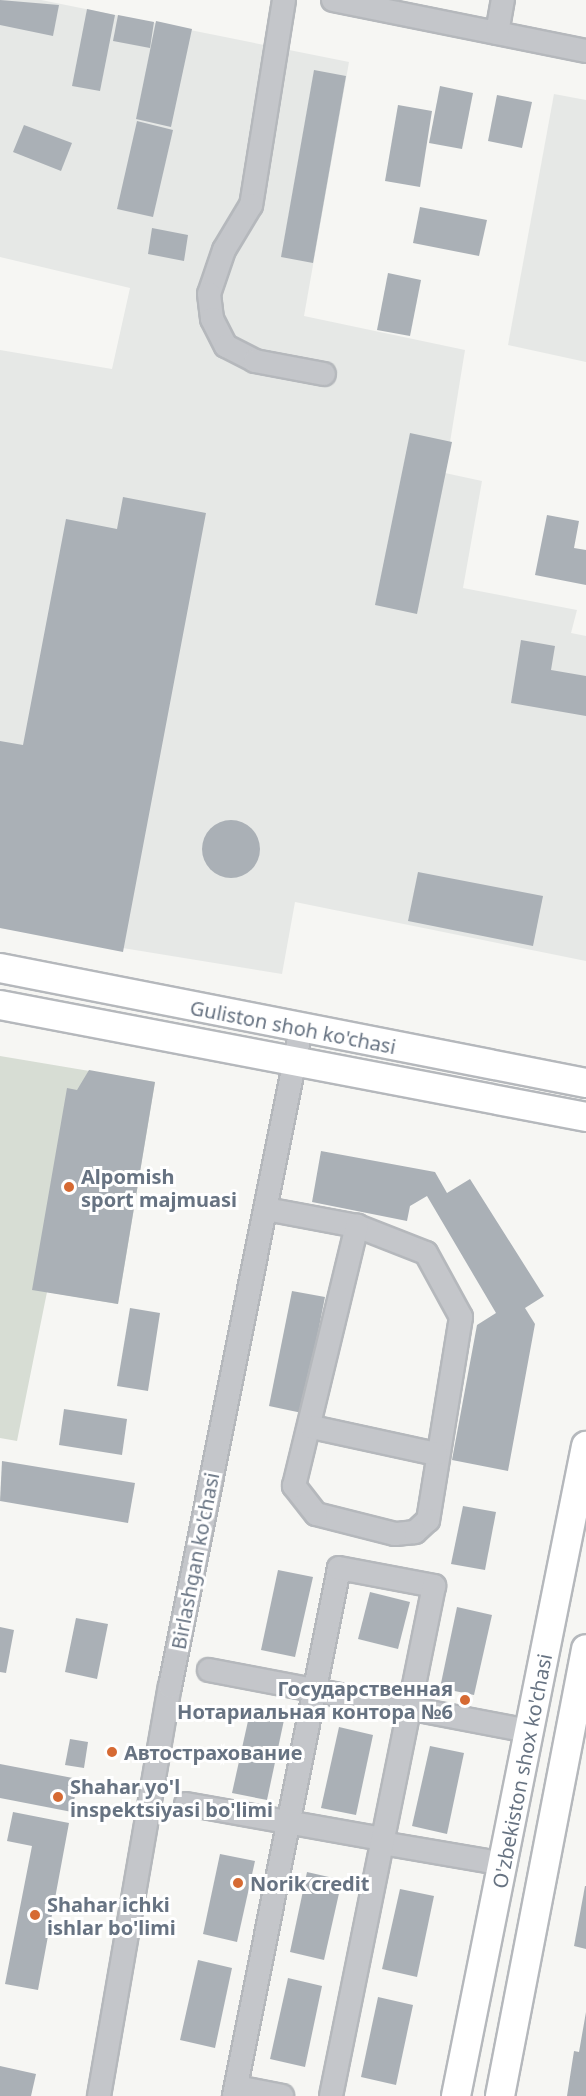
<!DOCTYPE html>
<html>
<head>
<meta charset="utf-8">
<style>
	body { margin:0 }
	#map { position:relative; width:586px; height:2096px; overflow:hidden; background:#f6f6f3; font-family:"Noto Sans",sans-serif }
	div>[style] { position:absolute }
	.built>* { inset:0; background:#e6e8e6 }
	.green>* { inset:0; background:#d7ddd4 }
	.building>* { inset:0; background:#aab0b6 }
	.round { border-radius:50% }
	.roads { filter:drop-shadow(2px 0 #b5b8bc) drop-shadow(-2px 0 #b5b8bc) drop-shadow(0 2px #b5b8bc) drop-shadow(0 -2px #b5b8bc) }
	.minor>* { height:22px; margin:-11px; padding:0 11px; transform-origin:11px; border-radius:11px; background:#c4c6ca }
	.major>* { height:28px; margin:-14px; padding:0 14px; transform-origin:14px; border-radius:14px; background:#fff }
	.dots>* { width:16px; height:16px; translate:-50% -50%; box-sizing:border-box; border:3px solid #fff; border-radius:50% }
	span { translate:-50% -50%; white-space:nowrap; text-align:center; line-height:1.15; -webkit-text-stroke:6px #fff; paint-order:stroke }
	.street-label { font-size:20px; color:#677382 }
	.poi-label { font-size:20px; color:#677382; font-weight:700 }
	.left { translate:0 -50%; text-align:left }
	.right { translate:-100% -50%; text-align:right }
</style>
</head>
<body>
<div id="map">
	<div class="built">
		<div style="clip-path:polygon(0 0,41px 0,349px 62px,304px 316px,465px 350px,445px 473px,482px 481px,463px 588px,577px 610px,571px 633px,586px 636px,586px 961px,295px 902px,282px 974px,0 928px,0 350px,112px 369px,130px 288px,0 257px)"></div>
		<div style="clip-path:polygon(554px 94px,586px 100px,586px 362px,508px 345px)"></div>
	</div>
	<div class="green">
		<div style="clip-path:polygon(0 1056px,155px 1082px,118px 1304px,47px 1292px,17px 1441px,0 1438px)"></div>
	</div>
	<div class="building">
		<div style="clip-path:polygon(0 0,59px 5px,53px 36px,0 25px)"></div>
		<div style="clip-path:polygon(87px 9px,115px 15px,100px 91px,72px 86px)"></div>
		<div style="clip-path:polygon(118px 15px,154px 22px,150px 48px,113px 41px)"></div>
		<div style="clip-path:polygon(156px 21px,192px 29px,171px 127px,136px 119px)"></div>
		<div style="clip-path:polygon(314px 70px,346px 76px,313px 263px,281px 257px)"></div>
		<div style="clip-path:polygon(440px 86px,473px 93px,462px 149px,429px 143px)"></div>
		<div style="clip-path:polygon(497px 95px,532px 102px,522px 148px,488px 141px)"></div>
		<div style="clip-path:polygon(398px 105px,432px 111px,420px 187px,385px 181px)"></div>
		<div style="clip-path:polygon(137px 121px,173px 130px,153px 217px,117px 209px)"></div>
		<div style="clip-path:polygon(24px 125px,72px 143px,61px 171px,13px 152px)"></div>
		<div style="clip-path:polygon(420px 207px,487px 220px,479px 256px,413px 243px)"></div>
		<div style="clip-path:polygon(152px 228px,188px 235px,184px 261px,148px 254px)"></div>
		<div style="clip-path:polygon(388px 273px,421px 280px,410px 336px,377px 330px)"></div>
		<div style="clip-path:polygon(410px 433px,452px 442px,417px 614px,375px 605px)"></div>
		<div style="clip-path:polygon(123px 497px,206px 513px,123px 952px,0 928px,0 741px,23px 745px,66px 519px,117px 529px)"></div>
		<div style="clip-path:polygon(547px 515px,579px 521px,574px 548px,586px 550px,586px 585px,535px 575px)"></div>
		<div style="clip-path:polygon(521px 640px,555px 646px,551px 670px,586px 676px,586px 716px,511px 703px)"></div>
		<div class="round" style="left:202px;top:820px;width:58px;height:58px"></div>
		<div style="clip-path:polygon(418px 872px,543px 896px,533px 946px,408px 921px)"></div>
		<div style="clip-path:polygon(89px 1070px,155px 1082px,118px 1304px,32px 1290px,67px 1088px,77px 1090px)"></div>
		<div style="clip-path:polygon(321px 1151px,435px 1172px,447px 1193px,470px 1179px,544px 1296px,525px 1308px,535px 1324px,508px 1471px,452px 1460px,477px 1325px,496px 1313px,427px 1196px,410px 1206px,407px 1221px,312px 1202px)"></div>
		<div style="clip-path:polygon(292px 1291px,325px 1297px,302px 1413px,269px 1406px)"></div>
		<div style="clip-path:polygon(130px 1308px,160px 1313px,148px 1391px,117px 1386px)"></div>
		<div style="clip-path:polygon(64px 1409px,127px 1419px,122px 1455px,59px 1445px)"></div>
		<div style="clip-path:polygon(2px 1461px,135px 1483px,128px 1523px,0 1501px)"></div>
		<div style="clip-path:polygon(463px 1506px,496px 1512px,485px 1570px,451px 1564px)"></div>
		<div style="clip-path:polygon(278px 1570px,313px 1577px,295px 1657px,261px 1650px)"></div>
		<div style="clip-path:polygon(370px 1592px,410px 1602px,398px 1649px,358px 1639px)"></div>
		<div style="clip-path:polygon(457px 1607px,492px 1615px,474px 1695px,440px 1688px)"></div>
		<div style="clip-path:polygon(76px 1618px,108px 1624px,97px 1679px,65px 1672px)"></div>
		<div style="clip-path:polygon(0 1627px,14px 1630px,6px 1673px,0 1672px)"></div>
		<div style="clip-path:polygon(250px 1712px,284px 1720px,267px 1800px,232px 1793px)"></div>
		<div style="clip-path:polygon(339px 1727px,373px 1735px,356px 1815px,321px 1808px)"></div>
		<div style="clip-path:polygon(70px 1739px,88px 1742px,84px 1768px,65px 1765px)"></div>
		<div style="clip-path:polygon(430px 1746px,464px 1753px,447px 1834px,412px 1826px)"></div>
		<div style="clip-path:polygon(0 1764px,78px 1779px,72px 1812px,0 1798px)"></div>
		<div style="clip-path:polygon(13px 1812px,69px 1823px,38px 1990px,5px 1984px,32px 1846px,7px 1841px)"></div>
		<div style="clip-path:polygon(220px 1854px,255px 1861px,237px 1942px,203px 1934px)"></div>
		<div style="clip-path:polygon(307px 1872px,342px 1880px,324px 1960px,290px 1952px)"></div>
		<div style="clip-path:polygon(585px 1886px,586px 1886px,586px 1949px,574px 1946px)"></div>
		<div style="clip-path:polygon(400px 1889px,434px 1896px,417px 1977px,382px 1969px)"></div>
		<div style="clip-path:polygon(198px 1960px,232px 1968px,215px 2048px,180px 2040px)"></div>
		<div style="clip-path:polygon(288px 1978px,322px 1986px,305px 2067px,270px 2059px)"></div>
		<div style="clip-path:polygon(378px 1997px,413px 2005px,396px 2085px,361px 2077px)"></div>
		<div style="clip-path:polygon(586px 2012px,586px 2096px,567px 2096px,574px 2051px,579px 2052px)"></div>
		<div style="clip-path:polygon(0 2066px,36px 2074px,31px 2096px,0 2096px)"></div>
	</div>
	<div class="roads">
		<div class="minor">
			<div style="left:284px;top:0;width:208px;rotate:99.1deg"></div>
			<div style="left:251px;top:205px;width:52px;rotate:121deg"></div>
			<div style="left:224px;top:250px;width:46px;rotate:108.8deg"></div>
			<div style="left:209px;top:294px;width:25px;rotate:83deg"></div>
			<div style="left:212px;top:319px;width:30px;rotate:63deg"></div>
			<div style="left:226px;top:346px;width:33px;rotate:27deg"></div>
			<div style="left:255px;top:361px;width:70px;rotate:10.7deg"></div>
			<div style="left:333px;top:0;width:258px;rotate:11.4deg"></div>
			<div style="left:497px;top:33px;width:34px;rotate:-80deg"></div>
			<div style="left:266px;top:1209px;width:93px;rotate:10.6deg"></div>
			<div style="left:357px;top:1226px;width:74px;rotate:21.4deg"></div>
			<div style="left:426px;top:1253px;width:73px;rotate:61.3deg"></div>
			<div style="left:461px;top:1317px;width:206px;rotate:99.2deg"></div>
			<div style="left:428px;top:1520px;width:18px;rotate:137deg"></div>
			<div style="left:415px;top:1532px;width:20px;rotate:174deg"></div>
			<div style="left:395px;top:1534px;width:81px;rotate:-165.8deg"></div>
			<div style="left:316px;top:1514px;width:36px;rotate:-128deg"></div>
			<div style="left:294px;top:1486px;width:268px;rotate:-76.4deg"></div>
			<div style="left:312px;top:1427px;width:127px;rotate:12.3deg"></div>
			<div style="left:209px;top:1670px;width:327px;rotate:10.8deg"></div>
			<div style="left:186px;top:1804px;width:200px;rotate:10.1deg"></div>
			<div style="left:382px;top:1843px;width:125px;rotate:9.7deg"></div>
			<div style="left:236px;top:2087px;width:47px;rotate:11.1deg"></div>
			<div style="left:99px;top:2096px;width:415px;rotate:-80.2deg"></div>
			<div style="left:170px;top:1687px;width:671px;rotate:-78.74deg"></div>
			<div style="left:234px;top:2096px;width:538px;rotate:-78.75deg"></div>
			<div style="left:339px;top:1568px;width:97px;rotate:10.7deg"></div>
			<div style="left:434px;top:1586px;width:520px;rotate:101.42deg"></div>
		</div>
		<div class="major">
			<div style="left:0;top:968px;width:597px;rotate:11.1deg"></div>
			<div style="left:0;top:1005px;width:597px;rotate:10.82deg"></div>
			<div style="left:456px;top:2096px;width:663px;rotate:-78.69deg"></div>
			<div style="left:500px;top:2096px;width:455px;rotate:-79.1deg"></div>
		</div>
	</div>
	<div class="dots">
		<div style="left:69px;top:1187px;background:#d66a33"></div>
		<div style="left:465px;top:1700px;background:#d66a33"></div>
		<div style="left:112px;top:1752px;background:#d66a33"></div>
		<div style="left:58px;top:1797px;background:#d66a33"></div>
		<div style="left:238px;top:1883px;background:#d66a33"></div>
		<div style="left:35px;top:1915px;background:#d66a33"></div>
	</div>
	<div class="street-label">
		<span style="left:293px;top:1027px;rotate:11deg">Guliston shoh ko'chasi</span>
		<span style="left:195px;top:1561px;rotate:-79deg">Birlashgan ko'chasi</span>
		<span style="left:522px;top:1771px;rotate:-79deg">O'zbekiston shox ko'chasi</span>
	</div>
	<div class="poi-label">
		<span class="left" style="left:81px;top:1188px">Alpomish<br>sport majmuasi</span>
		<span class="right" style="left:453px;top:1700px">Государственная<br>Нотариальная контора №6</span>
		<span class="left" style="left:124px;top:1752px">Автострахование</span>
		<span class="left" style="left:70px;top:1798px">Shahar yo'l<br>inspektsiyasi bo'limi</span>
		<span class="left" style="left:250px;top:1883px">Norik credit</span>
		<span class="left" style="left:47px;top:1916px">Shahar ichki<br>ishlar bo'limi</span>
	</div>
</div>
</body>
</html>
